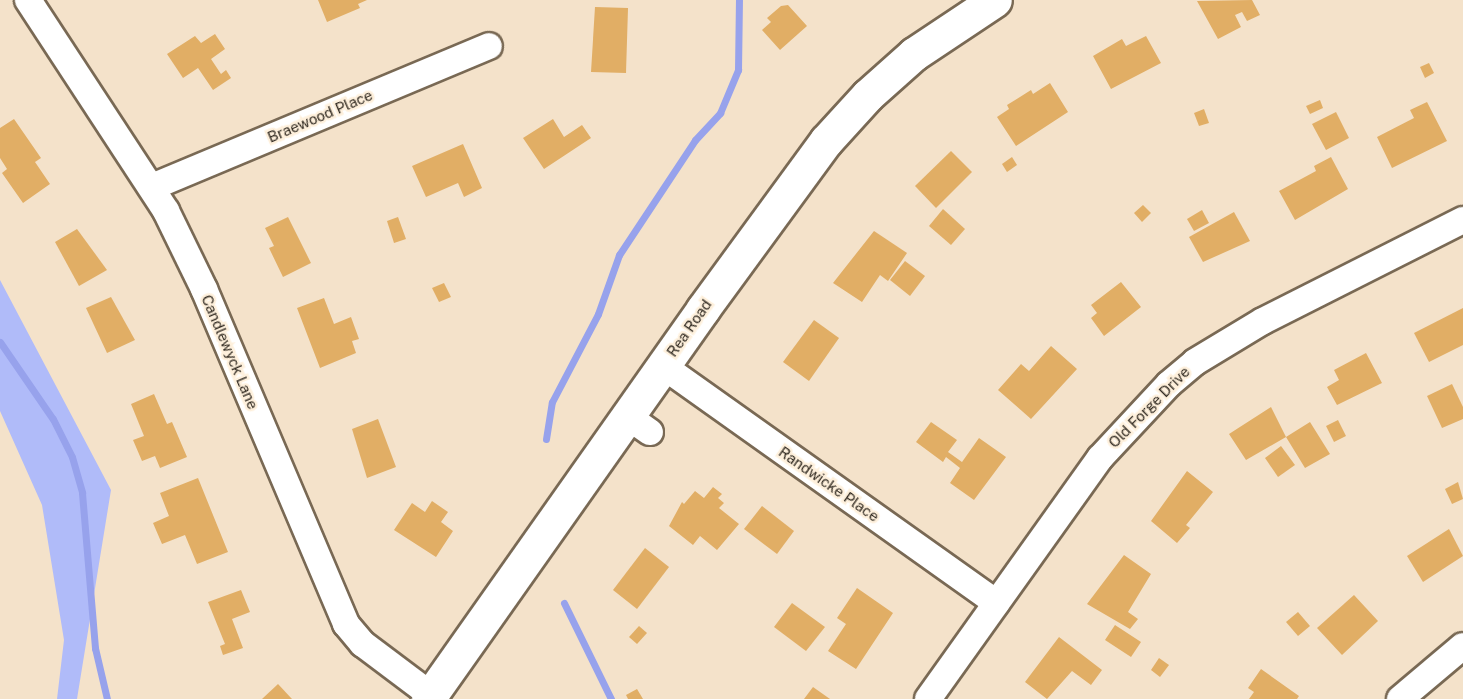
<!DOCTYPE html>
<html>
<head>
<meta charset="utf-8">
<style>
	body { margin:0 }
	#map { position:relative; width:1463px; height:699px; overflow:hidden; background:#f4e2ca; font-family:"Public Sans",sans-serif }
	div>[style] { position:absolute }
	.green>* { inset:0; background:#b0bbf9 }
	.stream>* { height:7px; margin:-3.5px; padding:0 3.5px; transform-origin:3.5px; border-radius:3.5px; background:#97a2ec }
	.building>* { inset:0; background:#e1ae65 }
	.roads { filter:drop-shadow(2px 0 #796954) drop-shadow(-2px 0 #796954) drop-shadow(0 2px #796954) drop-shadow(0 -2px #796954) }
	.street>* { height:26px; margin:-13px; padding:0 13px; transform-origin:13px; border-radius:13px; background:#fff }
	.secondary>* { height:33px; margin:-16.5px; padding:0 16.5px; transform-origin:16.5px; border-radius:16.5px; background:#fff }
	span { translate:-50% -50%; white-space:nowrap; text-align:center; line-height:1.15; -webkit-text-stroke:5px #fef0dc; paint-order:stroke }
	.street-label { font-size:15px; color:#302920 }
</style>
</head>
<body>
<div id="map">
	<div class="green">
		<div style="clip-path:polygon(0 280px,111px 490px,77px 699px,57px 699px,64px 640px,42px 505px,0 411px)"></div>
	</div>
	<div class="stream">
		<div style="left:0;top:342px;width:93px;rotate:55.5deg"></div>
		<div style="left:53px;top:419px;width:42px;rotate:63.4deg"></div>
		<div style="left:72px;top:457px;width:37px;rotate:74deg"></div>
		<div style="left:82px;top:493px;width:156px;rotate:85.2deg"></div>
		<div style="left:95px;top:648px;width:52px;rotate:76.8deg"></div>
		<div style="left:546px;top:439px;width:37px;rotate:-81deg"></div>
		<div style="left:552px;top:402px;width:99px;rotate:-62.4deg"></div>
		<div style="left:598px;top:314px;width:63px;rotate:-70.4deg"></div>
		<div style="left:619px;top:255px;width:138px;rotate:-56.5deg"></div>
		<div style="left:695px;top:140px;width:37px;rotate:-47deg"></div>
		<div style="left:720px;top:113px;width:47px;rotate:-67.3deg"></div>
		<div style="left:738px;top:70px;width:70px;rotate:-89.2deg"></div>
		<div style="left:564px;top:603px;width:107px;rotate:63.9deg"></div>
	</div>
	<div class="building">
		<div style="clip-path:polygon(318px 0,367px 0,358px 4px,360px 8px,327px 22px)"></div>
		<div style="clip-path:polygon(1252px 0,1260px 15px,1247px 21px,1242px 12px,1235px 15px,1241px 27px,1218px 39px,1197px 1px)"></div>
		<div style="clip-path:polygon(788px 5px,807px 26px,780px 50px,762px 30px,771px 22px,767px 18px,781px 6px)"></div>
		<div style="clip-path:polygon(595px 7px,628px 8px,626px 73px,591px 72px)"></div>
		<div style="clip-path:polygon(215px 34px,225px 49px,211px 59px,221px 74px,226px 70px,231px 78px,213px 90px,198px 68px,183px 78px,167px 54px,195px 36px,201px 43px)"></div>
		<div style="clip-path:polygon(1146px 36px,1161px 63px,1111px 89px,1093px 56px,1122px 39px,1126px 46px)"></div>
		<div style="clip-path:polygon(1429px 63px,1434px 73px,1425px 78px,1420px 67px)"></div>
		<div style="clip-path:polygon(1050px 83px,1068px 112px,1016px 146px,997px 117px,1009px 109px,1007px 105px,1031px 90px,1033px 94px)"></div>
		<div style="clip-path:polygon(1320px 100px,1323px 108px,1310px 114px,1306px 106px)"></div>
		<div style="clip-path:polygon(1427px 102px,1447px 141px,1392px 168px,1377px 137px,1414px 118px,1410px 110px)"></div>
		<div style="clip-path:polygon(1204px 109px,1209px 123px,1199px 126px,1194px 113px)"></div>
		<div style="clip-path:polygon(1336px 112px,1349px 138px,1326px 150px,1312px 124px)"></div>
		<div style="clip-path:polygon(14px 119px,41px 158px,35px 162px,50px 184px,23px 203px,2px 173px,7px 169px,0 158px,0 128px)"></div>
		<div style="clip-path:polygon(553px 119px,564px 137px,582px 125px,591px 138px,544px 169px,523px 138px)"></div>
		<div style="clip-path:polygon(463px 144px,482px 188px,464px 197px,458px 183px,426px 197px,412px 166px)"></div>
		<div style="clip-path:polygon(951px 151px,972px 172px,936px 208px,915px 186px)"></div>
		<div style="clip-path:polygon(1012px 157px,1017px 165px,1007px 172px,1002px 164px)"></div>
		<div style="clip-path:polygon(1331px 157px,1348px 189px,1295px 220px,1279px 191px,1316px 171px,1314px 166px)"></div>
		<div style="clip-path:polygon(1143px 205px,1151px 213px,1142px 222px,1134px 213px)"></div>
		<div style="clip-path:polygon(943px 209px,965px 229px,951px 245px,929px 226px)"></div>
		<div style="clip-path:polygon(1202px 210px,1209px 223px,1194px 231px,1187px 219px)"></div>
		<div style="clip-path:polygon(1234px 212px,1250px 241px,1203px 262px,1189px 237px)"></div>
		<div style="clip-path:polygon(288px 217px,311px 263px,283px 277px,269px 248px,274px 246px,265px 228px)"></div>
		<div style="clip-path:polygon(398px 217px,406px 239px,394px 243px,387px 221px)"></div>
		<div style="clip-path:polygon(77px 229px,107px 270px,79px 286px,55px 242px)"></div>
		<div style="clip-path:polygon(874px 231px,907px 253px,888px 281px,880px 275px,862px 302px,833px 283px)"></div>
		<div style="clip-path:polygon(905px 261px,925px 276px,910px 296px,890px 280px)"></div>
		<div style="clip-path:polygon(1121px 282px,1141px 307px,1104px 336px,1091px 318px,1097px 313px,1091px 305px)"></div>
		<div style="clip-path:polygon(444px 283px,451px 297px,439px 302px,432px 288px)"></div>
		<div style="clip-path:polygon(111px 297px,135px 340px,107px 353px,86px 308px)"></div>
		<div style="clip-path:polygon(324px 298px,334px 324px,351px 317px,359px 339px,352px 341px,356px 353px,320px 368px,297px 308px)"></div>
		<div style="clip-path:polygon(1463px 308px,1463px 345px,1429px 362px,1414px 333px)"></div>
		<div style="clip-path:polygon(814px 320px,839px 338px,809px 381px,783px 362px)"></div>
		<div style="clip-path:polygon(1051px 346px,1077px 369px,1031px 419px,998px 390px,1021px 364px,1029px 371px)"></div>
		<div style="clip-path:polygon(1366px 353px,1382px 383px,1337px 405px,1327px 387px,1339px 380px,1334px 370px)"></div>
		<div style="clip-path:polygon(1452px 384px,1463px 407px,1463px 419px,1442px 428px,1427px 396px)"></div>
		<div style="clip-path:polygon(154px 394px,167px 424px,172px 422px,187px 457px,160px 468px,155px 456px,142px 461px,133px 440px,144px 436px,131px 404px)"></div>
		<div style="clip-path:polygon(1271px 407px,1286px 437px,1310px 422px,1330px 454px,1305px 468px,1286px 437px,1246px 460px,1229px 434px)"></div>
		<div style="clip-path:polygon(378px 419px,396px 467px,367px 478px,352px 429px)"></div>
		<div style="clip-path:polygon(1338px 420px,1346px 436px,1334px 442px,1326px 426px)"></div>
		<div style="clip-path:polygon(931px 422px,957px 440px,948px 452px,962px 462px,979px 438px,1006px 457px,974px 500px,950px 483px,960px 468px,946px 457px,943px 462px,916px 442px)"></div>
		<div style="clip-path:polygon(1281px 446px,1295px 465px,1278px 477px,1265px 458px)"></div>
		<div style="clip-path:polygon(1187px 471px,1213px 492px,1186px 525px,1190px 528px,1177px 543px,1151px 521px)"></div>
		<div style="clip-path:polygon(198px 478px,228px 552px,197px 564px,185px 535px,162px 544px,153px 523px,169px 516px,160px 493px)"></div>
		<div style="clip-path:polygon(1458px 482px,1463px 499px,1452px 504px,1445px 489px)"></div>
		<div style="clip-path:polygon(713px 487px,722px 494px,718px 498px,724px 503px,719px 508px,739px 524px,717px 550px,700px 536px,693px 545px,669px 526px,682px 502px,684px 504px,695px 491px,704px 498px)"></div>
		<div style="clip-path:polygon(432px 501px,448px 512px,441px 522px,453px 531px,436px 557px,394px 530px,412px 503px,425px 512px)"></div>
		<div style="clip-path:polygon(762px 506px,794px 531px,777px 554px,744px 529px)"></div>
		<div style="clip-path:polygon(1449px 529px,1463px 556px,1423px 582px,1407px 556px)"></div>
		<div style="clip-path:polygon(645px 548px,669px 567px,637px 609px,613px 590px)"></div>
		<div style="clip-path:polygon(1124px 555px,1151px 574px,1128px 612px,1138px 619px,1130px 629px,1087px 604px)"></div>
		<div style="clip-path:polygon(857px 588px,893px 613px,856px 669px,828px 651px,846px 624px,837px 618px)"></div>
		<div style="clip-path:polygon(241px 590px,250px 612px,232px 619px,243px 648px,223px 655px,220px 646px,225px 644px,208px 602px)"></div>
		<div style="clip-path:polygon(1354px 595px,1378px 621px,1342px 655px,1317px 628px)"></div>
		<div style="clip-path:polygon(792px 603px,825px 627px,806px 651px,774px 627px)"></div>
		<div style="clip-path:polygon(1298px 612px,1310px 626px,1298px 636px,1286px 622px)"></div>
		<div style="clip-path:polygon(1115px 625px,1141px 642px,1131px 657px,1105px 640px)"></div>
		<div style="clip-path:polygon(639px 626px,647px 633px,637px 644px,629px 637px)"></div>
		<div style="clip-path:polygon(1059px 637px,1102px 670px,1091px 685px,1072px 671px,1047px 699px,1025px 682px)"></div>
		<div style="clip-path:polygon(1159px 658px,1169px 665px,1160px 677px,1151px 670px)"></div>
		<div style="clip-path:polygon(1261px 669px,1299px 696px,1297px 699px,1249px 699px,1254px 692px,1248px 688px)"></div>
		<div style="clip-path:polygon(278px 684px,292px 699px,262px 699px)"></div>
		<div style="clip-path:polygon(813px 687px,830px 699px,804px 699px)"></div>
		<div style="clip-path:polygon(637px 689px,643px 699px,628px 699px,626px 695px)"></div>
	</div>
	<div class="roads">
		<div class="street">
			<div style="left:28px;top:0;width:252px;rotate:56.8deg"></div>
			<div style="left:166px;top:211px;width:87px;rotate:64deg"></div>
			<div style="left:204px;top:289px;width:364px;rotate:67deg"></div>
			<div style="left:346px;top:624px;width:26px;rotate:50deg"></div>
			<div style="left:363px;top:644px;width:85px;rotate:36.9deg"></div>
			<div style="left:152px;top:187px;width:365px;rotate:-22.7deg"></div>
			<div style="left:663px;top:366px;width:409px;rotate:35.4deg"></div>
			<div style="left:627px;top:416px;width:28px;rotate:35deg"></div>
			<div style="left:928px;top:699px;width:296px;rotate:-54.5deg"></div>
			<div style="left:1100px;top:458px;width:101px;rotate:-47deg"></div>
			<div style="left:1169px;top:384px;width:34px;rotate:-40deg"></div>
			<div style="left:1195px;top:362px;width:79px;rotate:-31.1deg"></div>
			<div style="left:1263px;top:321px;width:224px;rotate:-26.8deg"></div>
			<div style="left:1400px;top:699px;width:82px;rotate:-40.1deg"></div>
		</div>
		<div class="secondary">
			<div style="left:428px;top:699px;width:477px;rotate:-54.8deg"></div>
			<div style="left:703px;top:309px;width:208px;rotate:-53.8deg"></div>
			<div style="left:826px;top:141px;width:62px;rotate:-47.6deg"></div>
			<div style="left:868px;top:95px;width:62px;rotate:-41.7deg"></div>
			<div style="left:914px;top:54px;width:97px;rotate:-33.7deg"></div>
		</div>
	</div>
	<div class="street-label">
		<span style="left:320px;top:116px;rotate:-23deg">Braewood Place</span>
		<span style="left:689px;top:328px;rotate:-55deg">Rea Road</span>
		<span style="left:230px;top:352px;rotate:67deg">Candlewyck Lane</span>
		<span style="left:1149px;top:407px;rotate:-45deg">Old Forge Drive</span>
		<span style="left:829px;top:484px;rotate:35deg">Randwicke Place</span>
	</div>
</div>
</body>
</html>
